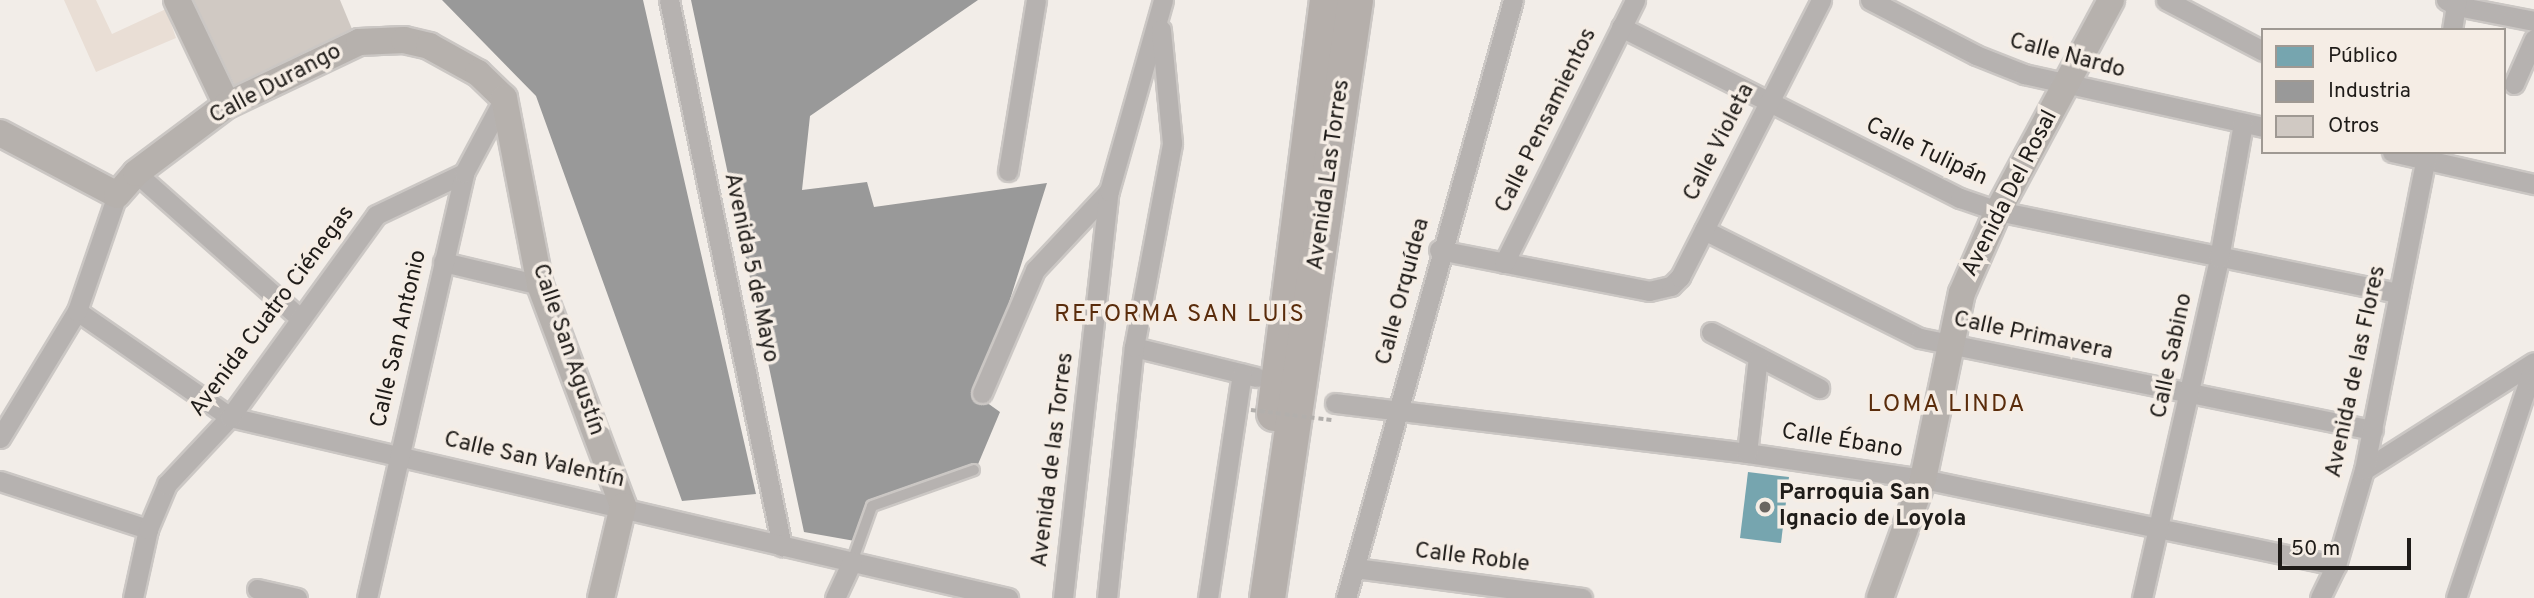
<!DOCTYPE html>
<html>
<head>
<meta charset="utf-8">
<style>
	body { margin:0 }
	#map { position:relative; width:2534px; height:598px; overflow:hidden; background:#f2ede8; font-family:Overpass,sans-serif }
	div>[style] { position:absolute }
	.built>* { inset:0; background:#e9ded5 }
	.public>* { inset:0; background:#76a5af }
	.industry>* { inset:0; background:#999 }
	.building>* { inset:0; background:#d0c9c3 }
	.roads { filter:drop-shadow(2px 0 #cbc7c4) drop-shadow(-2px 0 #cbc7c4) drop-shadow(0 2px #cbc7c4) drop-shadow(0 -2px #cbc7c4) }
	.lane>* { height:10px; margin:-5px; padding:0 5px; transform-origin:5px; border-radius:5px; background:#b6b2b0 }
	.street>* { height:19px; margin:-9.5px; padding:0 9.5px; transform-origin:9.5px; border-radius:9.5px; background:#b6b2b0 }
	.secondary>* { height:26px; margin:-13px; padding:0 13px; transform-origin:13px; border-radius:13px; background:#b6b1ad }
	.highway>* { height:35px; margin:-17.5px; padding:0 17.5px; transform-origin:17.5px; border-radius:17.5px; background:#b5afab }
	.path-bridge>* { height:3.5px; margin-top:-1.75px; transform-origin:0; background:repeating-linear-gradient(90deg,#b2afac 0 5px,transparent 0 8.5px) }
	.dots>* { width:19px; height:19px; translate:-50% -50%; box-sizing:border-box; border:4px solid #f5ede5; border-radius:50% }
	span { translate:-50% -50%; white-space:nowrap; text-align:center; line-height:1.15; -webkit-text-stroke:7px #f5ede5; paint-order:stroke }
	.street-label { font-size:23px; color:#1f1c19 }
	.poi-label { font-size:23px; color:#1f1c19; font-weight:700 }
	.left { translate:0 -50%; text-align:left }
	.neighbourhood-label { font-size:24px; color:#5a2c0b; letter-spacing:2px }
	.legend { position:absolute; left:2261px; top:28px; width:245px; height:126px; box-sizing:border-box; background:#f5ede5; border:2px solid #9f9993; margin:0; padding:9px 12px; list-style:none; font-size:21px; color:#1f1c19 }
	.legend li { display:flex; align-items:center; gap:14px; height:35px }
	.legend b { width:35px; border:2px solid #9f9993 }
	.scale { position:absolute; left:2278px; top:538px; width:133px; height:32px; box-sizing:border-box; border:4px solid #1f1c19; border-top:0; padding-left:9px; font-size:21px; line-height:24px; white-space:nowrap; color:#1f1c19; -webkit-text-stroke:5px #f5ede5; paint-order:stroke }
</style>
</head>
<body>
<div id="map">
	<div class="built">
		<div style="clip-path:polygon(64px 0,96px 0,112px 34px,166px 9px,176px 38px,96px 72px)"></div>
	</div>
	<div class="public">
		<div style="clip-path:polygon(1748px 472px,1789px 477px,1781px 543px,1740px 538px)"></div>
	</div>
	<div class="industry">
		<div style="clip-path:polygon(442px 0,643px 0,756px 494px,682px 501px,536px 96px)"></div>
		<div style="clip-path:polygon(691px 0,978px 0,810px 116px,802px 190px,867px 182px,874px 207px,1047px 183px,979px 397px,1000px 412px,976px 469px,871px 503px,855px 541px,804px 532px)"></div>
	</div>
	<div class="building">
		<div style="clip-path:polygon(192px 0,340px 0,352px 29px,237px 90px)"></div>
	</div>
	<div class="roads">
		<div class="lane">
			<div style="left:852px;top:562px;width:59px;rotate:-70.3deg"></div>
			<div style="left:872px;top:506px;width:108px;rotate:-19.4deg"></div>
		</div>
		<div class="street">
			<div style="left:669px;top:0;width:558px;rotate:78.31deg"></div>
			<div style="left:1870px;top:0;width:119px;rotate:27.4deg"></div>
			<div style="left:1976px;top:55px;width:52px;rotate:21.6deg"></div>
			<div style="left:2024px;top:74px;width:245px;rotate:12.5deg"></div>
			<div style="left:2166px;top:0;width:110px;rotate:27.7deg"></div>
			<div style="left:2446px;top:0;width:13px;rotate:29deg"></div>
			<div style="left:2457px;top:6px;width:78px;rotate:11deg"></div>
			<div style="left:1621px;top:27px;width:380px;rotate:26.8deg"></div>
			<div style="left:1960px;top:198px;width:40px;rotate:18.9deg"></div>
			<div style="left:1998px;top:211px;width:409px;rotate:11.6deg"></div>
			<div style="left:2452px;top:30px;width:30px;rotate:-81deg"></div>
			<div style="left:2514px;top:84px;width:49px;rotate:-66deg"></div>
			<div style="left:2392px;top:152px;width:146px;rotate:12.7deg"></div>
			<div style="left:1008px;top:171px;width:173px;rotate:-80.7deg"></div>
			<div style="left:136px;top:173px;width:220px;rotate:41.5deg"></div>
			<div style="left:1704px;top:230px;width:241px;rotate:26.6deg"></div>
			<div style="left:1920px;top:338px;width:462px;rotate:11.5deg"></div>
			<div style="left:1439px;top:250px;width:214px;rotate:11deg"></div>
			<div style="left:1649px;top:291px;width:23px;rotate:-13deg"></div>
			<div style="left:1671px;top:286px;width:13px;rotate:-45deg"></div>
			<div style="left:1680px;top:277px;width:311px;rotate:-63deg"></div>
			<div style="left:443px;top:262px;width:100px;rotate:13.3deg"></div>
			<div style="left:1504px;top:263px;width:294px;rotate:-63.5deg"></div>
			<div style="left:77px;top:311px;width:186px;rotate:34.7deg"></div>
			<div style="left:230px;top:417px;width:799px;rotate:13.1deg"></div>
			<div style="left:1711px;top:332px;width:122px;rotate:27.4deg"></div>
			<div style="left:1134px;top:347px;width:126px;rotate:13.8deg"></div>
			<div style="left:982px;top:393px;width:134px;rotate:-66.7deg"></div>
			<div style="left:1035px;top:270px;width:108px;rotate:-46.9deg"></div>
			<div style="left:1335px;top:403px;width:415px;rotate:6.9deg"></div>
			<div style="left:1747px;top:453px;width:178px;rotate:8.4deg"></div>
			<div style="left:1923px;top:479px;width:422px;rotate:11.8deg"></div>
			<div style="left:0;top:438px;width:149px;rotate:-58.8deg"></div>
			<div style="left:77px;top:311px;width:123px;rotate:-71deg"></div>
			<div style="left:1747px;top:453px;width:97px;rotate:-83.5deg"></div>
			<div style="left:2364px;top:470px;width:201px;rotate:-32.4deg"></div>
			<div style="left:0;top:481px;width:156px;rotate:18deg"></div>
			<div style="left:1355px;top:568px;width:229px;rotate:7.5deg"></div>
			<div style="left:257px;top:589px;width:41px;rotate:12.7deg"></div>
			<div style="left:133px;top:598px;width:71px;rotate:-77.7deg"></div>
			<div style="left:148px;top:529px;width:49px;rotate:-67.1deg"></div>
			<div style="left:167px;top:484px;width:92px;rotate:-46.8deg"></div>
			<div style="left:230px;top:417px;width:249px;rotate:-54.1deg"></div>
			<div style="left:376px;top:215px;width:98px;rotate:-25.5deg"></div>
			<div style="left:367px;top:598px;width:436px;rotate:-77.1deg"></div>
			<div style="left:464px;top:173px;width:85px;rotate:-61.9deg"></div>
			<div style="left:835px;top:598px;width:40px;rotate:-65deg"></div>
			<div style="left:1063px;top:598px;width:410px;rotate:-83.6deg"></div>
			<div style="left:1109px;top:191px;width:198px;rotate:-74.2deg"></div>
			<div style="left:1107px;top:598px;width:252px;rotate:-83.9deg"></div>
			<div style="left:1134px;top:347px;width:208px;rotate:-79.4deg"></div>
			<div style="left:1172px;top:143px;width:114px;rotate:-95.6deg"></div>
			<div style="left:1208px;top:598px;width:227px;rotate:-81.4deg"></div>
			<div style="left:1346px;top:598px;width:621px;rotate:-74.4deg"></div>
			<div style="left:2142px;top:598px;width:349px;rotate:-77.2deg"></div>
			<div style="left:2219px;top:258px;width:137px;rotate:-79.9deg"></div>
			<div style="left:2320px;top:598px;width:37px;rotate:-64deg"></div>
			<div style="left:2336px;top:565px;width:99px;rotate:-73.6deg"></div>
			<div style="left:2364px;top:470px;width:324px;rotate:-78.8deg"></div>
			<div style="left:2456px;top:598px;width:246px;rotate:-71.5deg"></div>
		</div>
		<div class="secondary">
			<div style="left:177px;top:0;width:116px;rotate:64.5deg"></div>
			<div style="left:0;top:133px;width:132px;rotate:27.9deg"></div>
			<div style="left:117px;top:195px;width:29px;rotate:-49deg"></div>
			<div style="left:136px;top:173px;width:114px;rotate:-36.8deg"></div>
			<div style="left:227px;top:105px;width:146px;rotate:-25.5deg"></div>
			<div style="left:359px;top:42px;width:45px;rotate:-2.5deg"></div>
			<div style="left:404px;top:40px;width:26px;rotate:13deg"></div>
			<div style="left:429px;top:46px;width:56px;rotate:28.9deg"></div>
			<div style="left:478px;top:73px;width:36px;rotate:44deg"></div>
			<div style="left:504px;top:98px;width:190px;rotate:79.1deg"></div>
			<div style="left:540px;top:285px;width:236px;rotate:69.4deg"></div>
			<div style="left:623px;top:506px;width:95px;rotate:103.4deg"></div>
			<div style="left:1880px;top:598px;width:127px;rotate:-70.1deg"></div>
			<div style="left:1923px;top:479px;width:190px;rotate:-78.2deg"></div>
			<div style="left:1962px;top:293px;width:90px;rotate:-66.3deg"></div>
			<div style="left:1998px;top:211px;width:239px;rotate:-61.8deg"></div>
		</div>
		<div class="highway">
			<div style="left:1274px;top:413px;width:416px;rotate:-82.7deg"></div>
			<div style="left:1267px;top:598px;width:604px;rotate:-81.63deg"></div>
		</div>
	</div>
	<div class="path-bridge">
		<div style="left:1251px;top:410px;width:81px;rotate:7.1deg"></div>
	</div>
	<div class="dots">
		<div style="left:1765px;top:507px;background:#696561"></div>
	</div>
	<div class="street-label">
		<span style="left:2067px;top:57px;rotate:15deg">Calle Nardo</span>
		<span style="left:276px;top:85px;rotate:-28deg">Calle Durango</span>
		<span style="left:1547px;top:121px;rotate:-64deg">Calle Pensamientos</span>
		<span style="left:1720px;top:143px;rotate:-63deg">Calle Violeta</span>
		<span style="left:1926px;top:153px;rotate:25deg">Calle Tulipán</span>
		<span style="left:1330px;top:175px;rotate:-82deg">Avenida Las Torres</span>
		<span style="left:2011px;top:194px;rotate:-63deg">Avenida Del Rosal</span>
		<span style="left:750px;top:268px;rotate:78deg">Avenida 5 de Mayo</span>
		<span style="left:1404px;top:292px;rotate:-75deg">Calle Orquídea</span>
		<span style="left:273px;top:312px;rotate:-53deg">Avenida Cuatro Ciénegas</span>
		<span style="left:2033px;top:337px;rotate:12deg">Calle Primavera</span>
		<span style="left:400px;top:339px;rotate:-77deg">Calle San Antonio</span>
		<span style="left:567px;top:350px;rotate:71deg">Calle San Agustín</span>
		<span style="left:2173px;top:356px;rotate:-78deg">Calle Sabino</span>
		<span style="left:2357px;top:372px;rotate:-78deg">Avenida de las Flores</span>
		<span style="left:1842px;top:442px;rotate:9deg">Calle Ébano</span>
		<span style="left:1054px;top:460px;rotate:-83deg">Avenida de las Torres</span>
		<span style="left:534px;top:461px;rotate:13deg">Calle San Valentín</span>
		<span style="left:1472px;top:559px;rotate:7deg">Calle Roble</span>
	</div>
	<div class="poi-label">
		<span class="left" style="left:1779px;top:507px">Parroquia San<br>Ignacio de Loyola</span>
	</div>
	<div class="neighbourhood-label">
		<span style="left:1180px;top:316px">REFORMA SAN LUIS</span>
		<span style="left:1947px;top:406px">LOMA LINDA</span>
	</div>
	<ul class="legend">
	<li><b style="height:19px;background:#76a5af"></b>Público</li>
	<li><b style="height:19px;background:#999"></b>Industria</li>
	<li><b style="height:19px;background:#d0c9c3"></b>Otros</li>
	</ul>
	<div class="scale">50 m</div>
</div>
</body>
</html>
